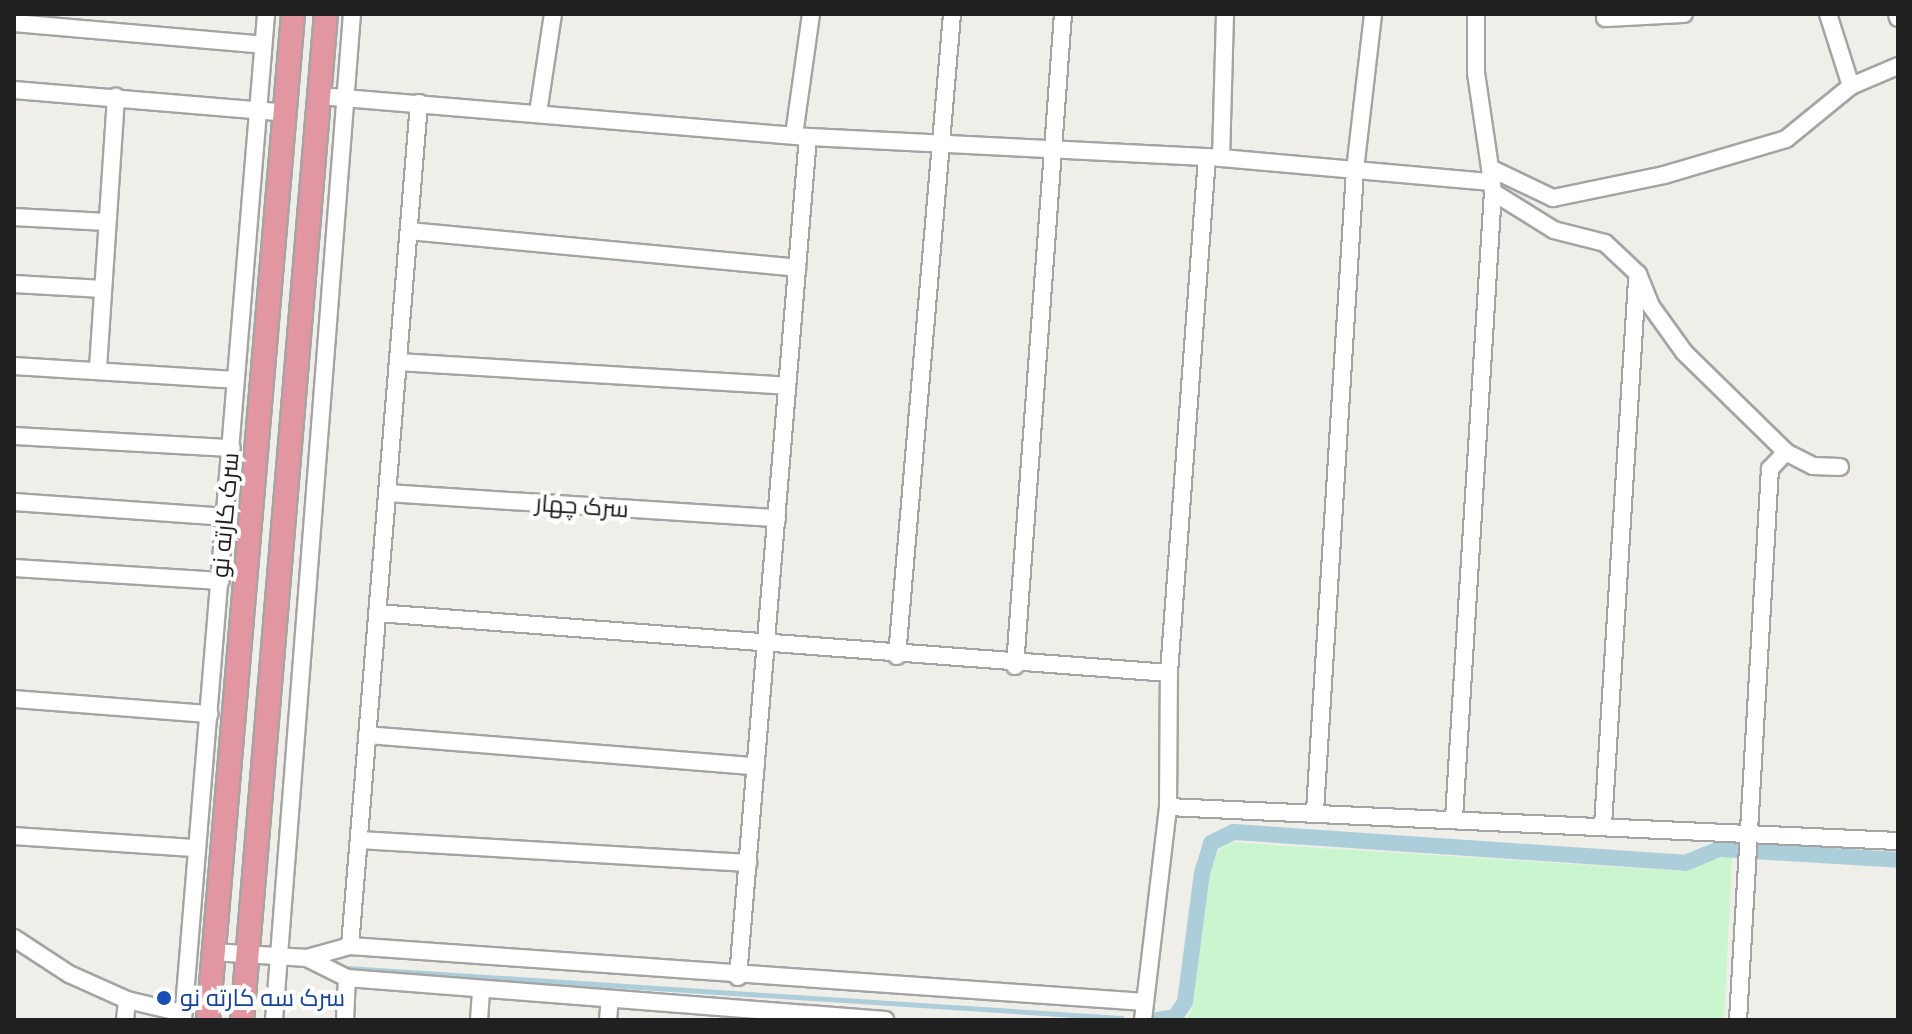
<!DOCTYPE html>
<html>
<head>
<meta charset="utf-8">
<style>
	body { margin:0 }
	#map { position:relative; width:1912px; height:1034px; overflow:hidden; background:#f0eee8; font-family:"IBM Plex Sans",Cairo,sans-serif }
	div>[style] { position:absolute }
	.park>* { inset:0; background:#c9f6ce }
	.stream>* { height:5px; margin:-2.5px; padding:0 2.5px; transform-origin:2.5px; border-radius:2.5px; background:#acceda }
	.canal>* { height:16px; margin:-8px; padding:0 8px; transform-origin:8px; border-radius:8px; background:#acceda }
	.roads { filter:drop-shadow(2px 0 #a4a4a4) drop-shadow(-2px 0 #a4a4a4) drop-shadow(0 2px #a4a4a4) drop-shadow(0 -2px #a4a4a4) }
	.minor>* { height:16px; margin:-8px; padding:0 8px; transform-origin:8px; border-radius:8px; background:#fff }
	.highway>* { height:22px; margin:-11px; padding:0 11px; transform-origin:11px; border-radius:11px; background:#e196a2 }
	.dots>* { width:22px; height:22px; translate:-50% -50%; box-sizing:border-box; border:4px solid #fff; border-radius:50% }
	span { translate:-50% -50%; white-space:nowrap; text-align:center; line-height:1.15; -webkit-text-stroke:8px #fff; paint-order:stroke }
	.street-label { font-size:24px; color:#202020 }
	.transit-label { font-size:24px; color:#164399 }
	.left { translate:0 -50%; text-align:left }
	.frame { position:absolute; inset:0; border:16px solid #202020; pointer-events:none }
</style>
</head>
<body>
<div id="map">
	<div class="park">
		<div style="clip-path:polygon(1228px 842px,1680px 871px,1732px 855px,1724px 1020px,1185px 1020px,1192px 1010px,1211px 860px)"></div>
	</div>
	<div class="stream">
		<div style="left:347px;top:968px;width:776px;rotate:3.7deg"></div>
	</div>
	<div class="canal">
		<div style="left:1157px;top:1020px;width:18px;rotate:-9deg"></div>
		<div style="left:1175px;top:1017px;width:18px;rotate:-56deg"></div>
		<div style="left:1185px;top:1002px;width:130px;rotate:-82.5deg"></div>
		<div style="left:1202px;top:873px;width:31px;rotate:-73deg"></div>
		<div style="left:1211px;top:843px;width:25px;rotate:-26deg"></div>
		<div style="left:1234px;top:832px;width:452px;rotate:3.9deg"></div>
		<div style="left:1685px;top:863px;width:38px;rotate:-22deg"></div>
		<div style="left:1720px;top:849px;width:178px;rotate:3.5deg"></div>
	</div>
	<div class="roads">
		<div class="minor">
			<div style="left:1476px;top:14px;width:59px;rotate:90deg"></div>
			<div style="left:1476px;top:73px;width:96px;rotate:81.6deg"></div>
			<div style="left:1828px;top:14px;width:76px;rotate:72.3deg"></div>
			<div style="left:1897px;top:14px;width:4px;rotate:76deg"></div>
			<div style="left:1605px;top:18px;width:79px;rotate:-2.9deg"></div>
			<div style="left:14px;top:23px;width:250px;rotate:5deg"></div>
			<div style="left:14px;top:90px;width:273px;rotate:4.8deg"></div>
			<div style="left:319px;top:96px;width:491px;rotate:4.8deg"></div>
			<div style="left:808px;top:137px;width:414px;rotate:2.9deg"></div>
			<div style="left:1221px;top:158px;width:269px;rotate:5.1deg"></div>
			<div style="left:538px;top:113px;width:100px;rotate:-81.4deg"></div>
			<div style="left:794px;top:135px;width:122px;rotate:-82deg"></div>
			<div style="left:1221px;top:158px;width:144px;rotate:-88.4deg"></div>
			<div style="left:14px;top:217px;width:93px;rotate:3.1deg"></div>
			<div style="left:409px;top:231px;width:390px;rotate:5.4deg"></div>
			<div style="left:14px;top:284px;width:89px;rotate:3.2deg"></div>
			<div style="left:398px;top:362px;width:390px;rotate:3.5deg"></div>
			<div style="left:14px;top:366px;width:221px;rotate:3.6deg"></div>
			<div style="left:98px;top:368px;width:272px;rotate:-86.2deg"></div>
			<div style="left:14px;top:436px;width:218px;rotate:3.2deg"></div>
			<div style="left:1840px;top:467px;width:27px;rotate:-178deg"></div>
			<div style="left:1813px;top:466px;width:30px;rotate:-153deg"></div>
			<div style="left:1786px;top:452px;width:143px;rotate:-135.6deg"></div>
			<div style="left:1684px;top:352px;width:57px;rotate:-125.7deg"></div>
			<div style="left:1651px;top:306px;width:35px;rotate:-112deg"></div>
			<div style="left:1638px;top:274px;width:45px;rotate:-136.8deg"></div>
			<div style="left:1605px;top:243px;width:53px;rotate:-165.7deg"></div>
			<div style="left:1554px;top:230px;width:72px;rotate:-148.1deg"></div>
			<div style="left:1493px;top:192px;width:24px;rotate:-97deg"></div>
			<div style="left:1490px;top:168px;width:70px;rotate:25.5deg"></div>
			<div style="left:1553px;top:198px;width:113px;rotate:-11.7deg"></div>
			<div style="left:1664px;top:175px;width:127px;rotate:-16.4deg"></div>
			<div style="left:1786px;top:139px;width:84px;rotate:-39.2deg"></div>
			<div style="left:1851px;top:86px;width:51px;rotate:-23.1deg"></div>
			<div style="left:387px;top:493px;width:391px;rotate:3.7deg"></div>
			<div style="left:14px;top:502px;width:214px;rotate:4deg"></div>
			<div style="left:14px;top:568px;width:207px;rotate:3.6deg"></div>
			<div style="left:377px;top:613px;width:794px;rotate:4.33deg"></div>
			<div style="left:897px;top:656px;width:644px;rotate:-85.1deg"></div>
			<div style="left:1015px;top:666px;width:654px;rotate:-85.79deg"></div>
			<div style="left:14px;top:699px;width:196px;rotate:4.4deg"></div>
			<div style="left:367px;top:735px;width:390px;rotate:4.6deg"></div>
			<div style="left:1168px;top:807px;width:731px;rotate:2.67deg"></div>
			<div style="left:1315px;top:811px;width:642px;rotate:-86.43deg"></div>
			<div style="left:1355px;top:170px;width:157px;rotate:-83.4deg"></div>
			<div style="left:1454px;top:818px;width:627px;rotate:-86.44deg"></div>
			<div style="left:1603px;top:825px;width:546px;rotate:-86.43deg"></div>
			<div style="left:14px;top:836px;width:183px;rotate:3.8deg"></div>
			<div style="left:359px;top:840px;width:390px;rotate:3.4deg"></div>
			<div style="left:14px;top:938px;width:66px;rotate:33.2deg"></div>
			<div style="left:69px;top:974px;width:64px;rotate:24.1deg"></div>
			<div style="left:127px;top:1000px;width:57px;rotate:13.1deg"></div>
			<div style="left:350px;top:946px;width:846px;rotate:-85.32deg"></div>
			<div style="left:213px;top:952px;width:94px;rotate:3.7deg"></div>
			<div style="left:307px;top:958px;width:45px;rotate:-15.6deg"></div>
			<div style="left:350px;top:946px;width:797px;rotate:4.03deg"></div>
			<div style="left:307px;top:958px;width:45px;rotate:26.6deg"></div>
			<div style="left:347px;top:978px;width:540px;rotate:4.46deg"></div>
			<div style="left:738px;top:977px;width:843px;rotate:-85.24deg"></div>
			<div style="left:125px;top:1020px;width:20px;rotate:-84deg"></div>
			<div style="left:183px;top:1020px;width:1009px;rotate:-85.28deg"></div>
			<div style="left:274px;top:1020px;width:1009px;rotate:-85.57deg"></div>
			<div style="left:345px;top:1020px;width:42px;rotate:-87.3deg"></div>
			<div style="left:479px;top:1020px;width:31px;rotate:-86deg"></div>
			<div style="left:608px;top:1020px;width:21px;rotate:-85deg"></div>
			<div style="left:1143px;top:1020px;width:214px;rotate:-83.3deg"></div>
			<div style="left:1168px;top:807px;width:134px;rotate:-89.6deg"></div>
			<div style="left:1169px;top:673px;width:517px;rotate:-85.79deg"></div>
			<div style="left:1738px;top:1020px;width:552px;rotate:-86.68deg"></div>
			<div style="left:1770px;top:469px;width:23px;rotate:-47deg"></div>
		</div>
		<div class="highway">
			<div style="left:208px;top:1020px;width:1010px;rotate:-85.17deg"></div>
			<div style="left:242px;top:1020px;width:1010px;rotate:-85.23deg"></div>
		</div>
	</div>
	<div class="dots">
		<div style="left:164px;top:998px;background:#1a4fb4"></div>
	</div>
	<div class="street-label">
		<span style="left:582px;top:506px;rotate:4deg">سرک چهار</span>
		<span style="left:225px;top:515px;rotate:-85deg">سرک کارته نو</span>
	</div>
	<div class="transit-label">
		<span class="left" style="left:180px;top:998px">سرک سه کارته نو</span>
	</div>
	<div class="frame"></div>
</div>
</body>
</html>
